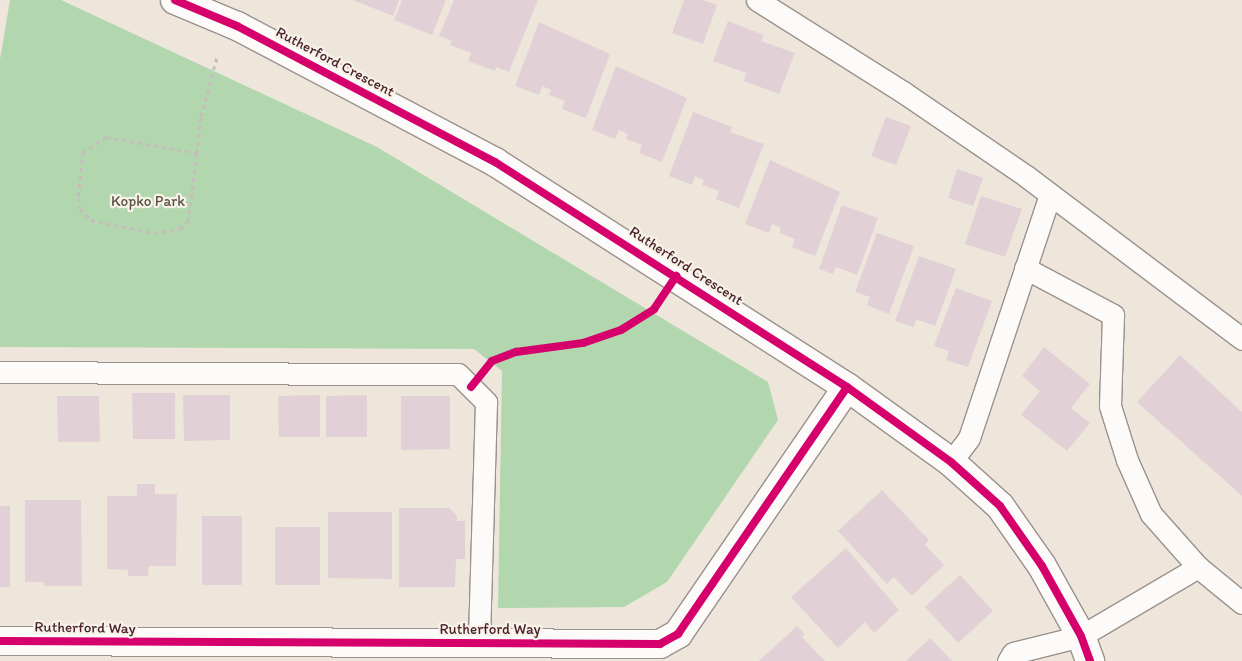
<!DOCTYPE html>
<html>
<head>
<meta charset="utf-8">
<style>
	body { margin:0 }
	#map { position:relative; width:1242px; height:661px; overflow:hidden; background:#eee6db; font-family:Itim,sans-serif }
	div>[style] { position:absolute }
	.green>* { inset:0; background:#b2d7ae }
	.building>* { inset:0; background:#e1d1d6 }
	.path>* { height:3px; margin-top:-1.5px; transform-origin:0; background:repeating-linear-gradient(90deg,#c4bdbc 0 4px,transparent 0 8px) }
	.roads { filter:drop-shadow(1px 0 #9b908c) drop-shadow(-1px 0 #9b908c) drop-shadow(0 1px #9b908c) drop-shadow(0 -1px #9b908c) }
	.service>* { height:21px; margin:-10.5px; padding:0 10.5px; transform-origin:10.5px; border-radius:10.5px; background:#fcfbfa }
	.minor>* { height:28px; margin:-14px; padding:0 14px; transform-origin:14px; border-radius:14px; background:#fcfbfa }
	.cycleway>* { height:8px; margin:-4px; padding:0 4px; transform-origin:4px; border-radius:4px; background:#d6006c }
	span { translate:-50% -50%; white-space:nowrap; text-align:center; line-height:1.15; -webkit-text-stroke:4.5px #f7f3e8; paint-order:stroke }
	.street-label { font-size:15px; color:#4a1f2b }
	.park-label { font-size:15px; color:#5a5347 }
</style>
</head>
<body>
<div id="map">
	<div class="green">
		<div style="clip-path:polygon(10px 0,61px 0,377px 147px,768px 382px,778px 420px,667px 582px,624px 607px,498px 608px,502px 371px,474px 349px,0 347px,0 59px)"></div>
	</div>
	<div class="building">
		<div style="clip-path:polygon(353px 0,399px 0,393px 16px)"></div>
		<div style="clip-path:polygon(402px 0,446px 0,432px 35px,394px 20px)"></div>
		<div style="clip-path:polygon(454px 0,538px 0,509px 72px,496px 67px,495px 71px,468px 61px,471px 53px,450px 45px,452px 41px,439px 36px)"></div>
		<div style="clip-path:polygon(684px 0,703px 0,717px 5px,703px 44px,672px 33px)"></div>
		<div style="clip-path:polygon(728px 21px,764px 35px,761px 41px,795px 53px,779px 94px,744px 81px,746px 73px,713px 61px)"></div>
		<div style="clip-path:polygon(539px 22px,610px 54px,586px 118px,562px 109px,565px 101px,549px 95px,551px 90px,542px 86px,539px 95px,515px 86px)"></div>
		<div style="clip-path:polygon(616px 66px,687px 98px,662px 162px,639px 153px,642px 145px,626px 139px,628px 134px,619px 130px,615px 139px,592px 130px)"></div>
		<div style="clip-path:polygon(693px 112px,732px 127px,730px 132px,764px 144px,739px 208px,716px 199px,719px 191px,702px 185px,704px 180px,695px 176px,692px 185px,669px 176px)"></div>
		<div style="clip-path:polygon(886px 117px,911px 126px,896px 165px,871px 156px)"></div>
		<div style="clip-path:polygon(770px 160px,840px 192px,815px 256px,792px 247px,795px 239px,779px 233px,781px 228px,772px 224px,769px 233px,745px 224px)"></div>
		<div style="clip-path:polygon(957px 169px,983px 178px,973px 206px,948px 198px)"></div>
		<div style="clip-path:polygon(981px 196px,1022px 209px,1005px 257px,965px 244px)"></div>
		<div style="clip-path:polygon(842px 205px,878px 218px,857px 275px,836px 267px,833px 274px,819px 269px)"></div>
		<div style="clip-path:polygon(877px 233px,914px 246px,889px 314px,867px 305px,870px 297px,855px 292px)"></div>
		<div style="clip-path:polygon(919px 256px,956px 269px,935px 326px,916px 319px,914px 327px,895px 321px)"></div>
		<div style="clip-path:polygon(956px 288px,992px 301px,968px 367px,946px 360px,949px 351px,934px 346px)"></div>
		<div style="clip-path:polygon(1044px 347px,1090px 384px,1071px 408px,1090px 423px,1067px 451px,1021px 415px,1040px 391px,1022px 376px)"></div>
		<div style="clip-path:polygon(1180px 355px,1242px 412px,1242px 496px,1137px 402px)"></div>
		<div style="clip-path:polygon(132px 393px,175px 393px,175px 439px,133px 439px)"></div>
		<div style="clip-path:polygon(183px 395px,230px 395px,230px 440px,184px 441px)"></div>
		<div style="clip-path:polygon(320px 395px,320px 437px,279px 437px,278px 396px)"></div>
		<div style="clip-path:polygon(367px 395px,367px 437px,326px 437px,326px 396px)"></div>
		<div style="clip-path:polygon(57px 396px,99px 396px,100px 442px,58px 442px)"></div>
		<div style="clip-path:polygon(401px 396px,450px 396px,450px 449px,401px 450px)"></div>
		<div style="clip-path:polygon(137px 484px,155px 484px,155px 494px,177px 494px,176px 566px,149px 566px,148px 576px,128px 576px,128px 570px,107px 569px,107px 496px,137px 496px)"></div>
		<div style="clip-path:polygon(882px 490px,929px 540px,925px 545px,944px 565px,912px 596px,894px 577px,887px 584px,838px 531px)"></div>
		<div style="clip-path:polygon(25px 500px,81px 500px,82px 586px,44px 586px,44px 582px,25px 582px)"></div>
		<div style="clip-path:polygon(0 506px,10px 506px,10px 587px,0 587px)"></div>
		<div style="clip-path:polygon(399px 508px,449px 508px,457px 516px,457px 521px,465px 521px,465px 559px,456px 559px,455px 587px,399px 587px)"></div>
		<div style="clip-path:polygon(328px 512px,392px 512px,392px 579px,328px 578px)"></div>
		<div style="clip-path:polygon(202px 516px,242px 516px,242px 585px,202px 585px)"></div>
		<div style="clip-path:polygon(275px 527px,320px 527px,320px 585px,275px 585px)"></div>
		<div style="clip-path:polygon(846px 548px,899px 610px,874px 633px,865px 622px,838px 648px,791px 597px)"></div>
		<div style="clip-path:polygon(960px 575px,993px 611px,958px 643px,925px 607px)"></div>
		<div style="clip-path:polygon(797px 626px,805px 634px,802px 637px,825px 661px,759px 661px)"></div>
		<div style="clip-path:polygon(930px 638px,952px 661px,906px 661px)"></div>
	</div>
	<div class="path">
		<div style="left:197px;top:153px;width:92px;rotate:-170deg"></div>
		<div style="left:106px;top:137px;width:27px;rotate:147deg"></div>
		<div style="left:83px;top:152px;width:46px;rotate:96.2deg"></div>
		<div style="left:78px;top:198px;width:11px;rotate:80deg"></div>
		<div style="left:80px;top:209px;width:16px;rotate:45deg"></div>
		<div style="left:91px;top:220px;width:64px;rotate:11.7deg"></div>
		<div style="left:154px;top:233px;width:26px;rotate:-9deg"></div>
		<div style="left:180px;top:229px;width:11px;rotate:-45deg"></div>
		<div style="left:188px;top:221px;width:69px;rotate:-82.5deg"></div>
		<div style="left:197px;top:153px;width:37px;rotate:-84deg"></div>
		<div style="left:201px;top:116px;width:61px;rotate:-74.8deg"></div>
	</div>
	<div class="roads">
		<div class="service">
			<div style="left:757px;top:0;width:173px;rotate:32.2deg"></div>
			<div style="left:903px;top:92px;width:149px;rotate:34.3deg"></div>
			<div style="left:1026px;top:176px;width:271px;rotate:37deg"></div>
			<div style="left:1025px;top:268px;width:100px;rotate:28.1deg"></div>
			<div style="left:1113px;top:315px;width:91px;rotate:91.9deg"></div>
			<div style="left:1110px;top:406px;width:57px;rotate:72.5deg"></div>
			<div style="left:1127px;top:460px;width:59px;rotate:66deg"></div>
			<div style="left:1151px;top:514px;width:71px;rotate:48.4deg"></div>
			<div style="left:0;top:372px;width:458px;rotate:0.3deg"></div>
			<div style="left:458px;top:374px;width:40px;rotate:45deg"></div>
			<div style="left:486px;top:402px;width:242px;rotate:91.7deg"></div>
			<div style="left:951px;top:462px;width:30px;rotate:-53deg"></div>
			<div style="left:969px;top:438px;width:256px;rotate:-71.6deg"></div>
			<div style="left:1008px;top:661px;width:9px;rotate:-58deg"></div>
			<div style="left:1013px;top:653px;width:70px;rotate:-14deg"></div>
			<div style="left:1081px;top:636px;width:136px;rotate:-30.5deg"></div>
			<div style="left:1198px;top:567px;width:57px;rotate:39.3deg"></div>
		</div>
		<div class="minor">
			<div style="left:175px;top:0;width:67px;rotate:22.8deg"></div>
			<div style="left:237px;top:26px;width:292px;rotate:27.8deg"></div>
			<div style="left:495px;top:162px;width:418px;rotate:32.6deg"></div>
			<div style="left:847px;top:387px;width:128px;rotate:35.8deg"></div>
			<div style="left:951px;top:462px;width:66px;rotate:41.9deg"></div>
			<div style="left:1000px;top:506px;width:73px;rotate:55deg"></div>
			<div style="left:1042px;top:566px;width:80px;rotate:60.9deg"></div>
			<div style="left:1081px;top:636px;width:27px;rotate:70deg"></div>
			<div style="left:0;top:641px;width:660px;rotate:0.26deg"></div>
			<div style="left:660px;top:644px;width:21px;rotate:-29deg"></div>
			<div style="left:678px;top:634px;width:299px;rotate:-55.6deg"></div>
		</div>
	</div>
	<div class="cycleway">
		<div style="left:175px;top:0;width:67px;rotate:22.8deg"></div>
		<div style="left:237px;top:26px;width:292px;rotate:27.8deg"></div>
		<div style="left:495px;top:162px;width:418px;rotate:32.6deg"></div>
		<div style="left:847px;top:387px;width:128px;rotate:35.8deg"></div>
		<div style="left:951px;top:462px;width:66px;rotate:41.9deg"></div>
		<div style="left:1000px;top:506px;width:73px;rotate:55deg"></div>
		<div style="left:1042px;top:566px;width:80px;rotate:60.9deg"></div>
		<div style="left:1081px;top:636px;width:27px;rotate:70deg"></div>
		<div style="left:471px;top:387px;width:33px;rotate:-51deg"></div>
		<div style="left:492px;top:361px;width:26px;rotate:-21deg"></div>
		<div style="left:516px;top:352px;width:68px;rotate:-7.7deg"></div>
		<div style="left:583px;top:343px;width:40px;rotate:-18.9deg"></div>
		<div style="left:621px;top:330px;width:39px;rotate:-32deg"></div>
		<div style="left:654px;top:309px;width:40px;rotate:-56deg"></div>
		<div style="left:0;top:641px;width:660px;rotate:0.26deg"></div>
		<div style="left:660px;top:644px;width:21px;rotate:-29deg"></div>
		<div style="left:678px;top:634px;width:299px;rotate:-55.6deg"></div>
	</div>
	<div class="street-label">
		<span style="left:335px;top:62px;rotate:28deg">Rutherford Crescent</span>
		<span style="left:686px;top:266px;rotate:33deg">Rutherford Crescent</span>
		<span style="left:85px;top:628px;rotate:1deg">Rutherford Way</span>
		<span style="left:490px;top:630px">Rutherford Way</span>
	</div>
	<div class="park-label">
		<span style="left:148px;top:202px">Kopko Park</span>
	</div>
</div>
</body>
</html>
